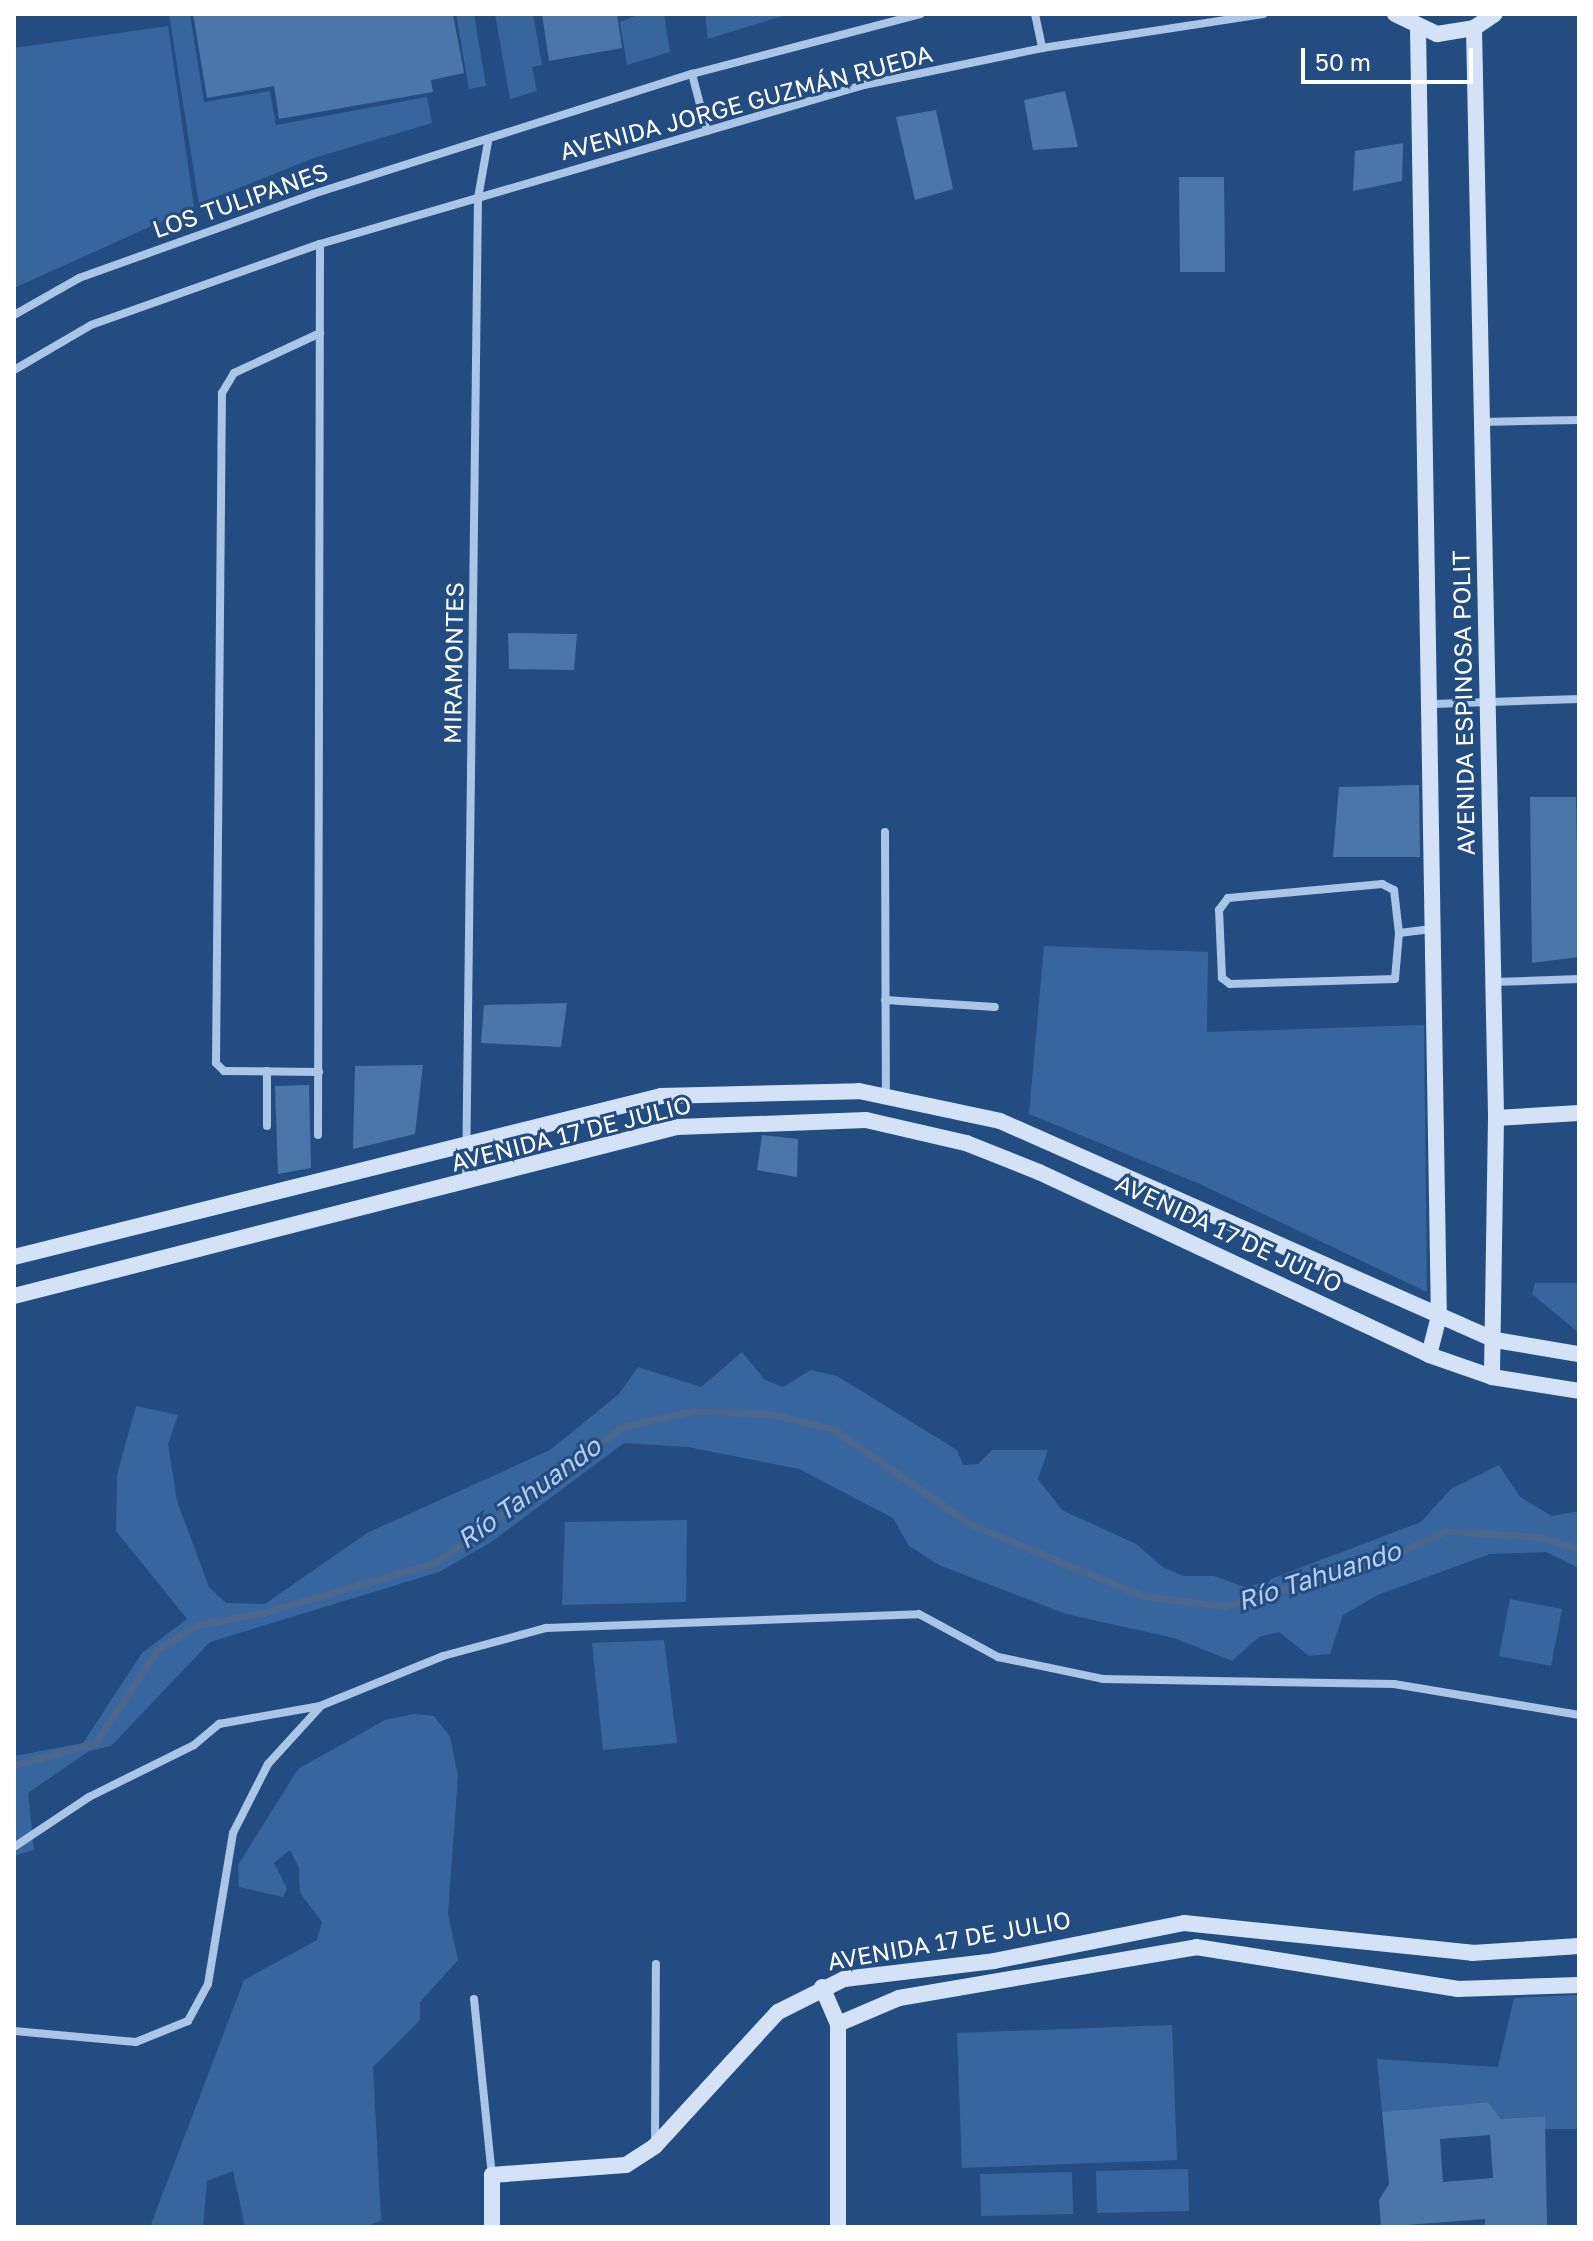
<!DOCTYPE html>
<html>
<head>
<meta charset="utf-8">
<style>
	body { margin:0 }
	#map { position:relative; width:1593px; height:2241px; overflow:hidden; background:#234c80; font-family:"Golos Text",sans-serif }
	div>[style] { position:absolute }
	.green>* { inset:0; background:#37669e }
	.stream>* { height:7px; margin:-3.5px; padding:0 3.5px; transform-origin:3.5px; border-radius:3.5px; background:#49678d }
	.building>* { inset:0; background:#4b76a9 }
	.street>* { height:8px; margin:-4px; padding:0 4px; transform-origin:4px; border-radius:4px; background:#a9c5e7 }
	.secondary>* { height:16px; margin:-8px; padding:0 8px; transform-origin:8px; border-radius:8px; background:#d3e2f6 }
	span { translate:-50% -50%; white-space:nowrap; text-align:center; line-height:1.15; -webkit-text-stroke:6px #234c80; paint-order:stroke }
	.street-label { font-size:24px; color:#fff }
	.water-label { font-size:26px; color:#b4cfef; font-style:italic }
	.frame { position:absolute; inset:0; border:16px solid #fff; pointer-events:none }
	.scale { position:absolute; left:1301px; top:48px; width:172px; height:36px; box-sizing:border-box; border:4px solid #fff; border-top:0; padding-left:10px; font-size:24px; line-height:28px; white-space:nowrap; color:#fff; -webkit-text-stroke:6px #234c80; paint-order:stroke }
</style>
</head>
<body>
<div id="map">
	<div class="green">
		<div style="clip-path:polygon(169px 14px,190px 14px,204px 102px,270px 91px,276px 125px,427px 97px,432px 123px,314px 158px,199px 204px)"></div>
		<div style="clip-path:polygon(456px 14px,474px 14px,486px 86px,469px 89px)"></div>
		<div style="clip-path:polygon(495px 14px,533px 14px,542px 65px,532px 67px,537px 91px,510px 99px)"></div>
		<div style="clip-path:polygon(640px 14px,664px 14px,670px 52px,627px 65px,620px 22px)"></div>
		<div style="clip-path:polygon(705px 14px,789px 14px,708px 39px)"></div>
		<div style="clip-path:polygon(168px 26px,194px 207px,14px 288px,14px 48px)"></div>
		<div style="clip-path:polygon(1044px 946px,1208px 952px,1207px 1032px,1424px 1025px,1427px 1292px,1202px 1185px,1029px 1114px)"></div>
		<div style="clip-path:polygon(1535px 1283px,1579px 1283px,1579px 1333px,1532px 1294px)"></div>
		<div style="clip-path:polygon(742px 1352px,765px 1380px,783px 1387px,811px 1370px,837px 1376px,957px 1450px,963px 1465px,978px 1464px,992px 1450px,1048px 1450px,1038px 1479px,1062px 1510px,1136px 1544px,1164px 1568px,1184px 1576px,1214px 1576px,1247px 1588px,1421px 1522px,1451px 1489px,1499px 1465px,1520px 1497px,1552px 1516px,1579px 1511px,1579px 1568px,1546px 1552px,1490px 1554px,1378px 1595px,1343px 1615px,1330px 1654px,1309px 1656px,1279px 1632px,1259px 1637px,1232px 1661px,1174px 1638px,1066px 1614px,939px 1565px,909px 1546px,893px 1518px,799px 1469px,688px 1447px,624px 1443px,490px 1543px,439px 1572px,210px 1642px,111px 1746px,89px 1751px,28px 1793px,34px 1850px,14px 1856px,14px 1756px,83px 1743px,142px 1653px,187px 1619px,116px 1531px,117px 1475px,136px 1406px,178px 1415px,168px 1444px,177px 1501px,209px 1587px,226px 1603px,265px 1604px,367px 1533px,550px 1450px,619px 1394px,638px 1367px,701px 1387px)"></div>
		<div style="clip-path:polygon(687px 1520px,686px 1602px,562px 1605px,565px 1522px)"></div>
		<div style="clip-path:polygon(1510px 1599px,1562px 1609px,1551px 1666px,1499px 1656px)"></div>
		<div style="clip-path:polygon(664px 1640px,677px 1743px,603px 1750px,592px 1643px)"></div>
		<div style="clip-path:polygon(414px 1714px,434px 1716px,450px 1737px,458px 1776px,448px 1914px,458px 1960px,420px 2002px,420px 2020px,373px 2067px,381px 2221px,363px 2227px,245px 2227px,233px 2171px,207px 2181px,203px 2227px,150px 2227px,244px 1980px,317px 1940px,322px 1922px,300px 1893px,299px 1868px,290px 1850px,274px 1863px,287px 1889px,283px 1897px,239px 1887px,238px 1865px,298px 1769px,385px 1720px)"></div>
		<div style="clip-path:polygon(1579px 1995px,1579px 2129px,1545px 2129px,1545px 2116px,1501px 2119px,1488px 2102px,1382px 2112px,1377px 2059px,1498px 2067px,1514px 1998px)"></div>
		<div style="clip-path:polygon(1172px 2025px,1177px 2160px,962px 2168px,957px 2033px)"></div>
		<div style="clip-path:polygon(1188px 2169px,1189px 2211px,1097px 2213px,1096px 2171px)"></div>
		<div style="clip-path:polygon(1072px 2172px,1073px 2214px,981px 2216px,980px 2174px)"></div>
	</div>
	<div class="stream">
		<div style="left:14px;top:1765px;width:84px;rotate:-15.2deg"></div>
		<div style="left:95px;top:1743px;width:112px;rotate:-56.3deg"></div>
		<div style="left:157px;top:1650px;width:47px;rotate:-32deg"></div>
		<div style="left:197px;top:1625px;width:69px;rotate:-10.8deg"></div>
		<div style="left:265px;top:1612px;width:177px;rotate:-16.1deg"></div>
		<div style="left:435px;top:1563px;width:231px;rotate:-36deg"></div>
		<div style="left:622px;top:1427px;width:72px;rotate:-12.9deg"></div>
		<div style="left:692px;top:1411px;width:79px;rotate:2.2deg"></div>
		<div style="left:771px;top:1414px;width:64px;rotate:13.6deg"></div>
		<div style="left:833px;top:1429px;width:167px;rotate:34.7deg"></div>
		<div style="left:970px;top:1524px;width:187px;rotate:22.6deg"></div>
		<div style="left:1143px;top:1596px;width:83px;rotate:7deg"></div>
		<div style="left:1225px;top:1606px;width:162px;rotate:-16.1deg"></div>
		<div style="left:1381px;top:1561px;width:72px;rotate:-24.8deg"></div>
		<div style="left:1446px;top:1531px;width:95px;rotate:3.6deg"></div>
		<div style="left:1541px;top:1537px;width:40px;rotate:18deg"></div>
	</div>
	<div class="building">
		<div style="clip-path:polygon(193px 14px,453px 14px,464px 73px,431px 80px,433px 92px,279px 119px,274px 86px,207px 98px)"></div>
		<div style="clip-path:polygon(542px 14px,617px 14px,622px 48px,549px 61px)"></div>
		<div style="clip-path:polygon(1065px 91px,1078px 147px,1033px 150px,1024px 100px)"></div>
		<div style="clip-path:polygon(936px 110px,953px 189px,915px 200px,896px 117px)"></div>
		<div style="clip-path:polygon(1403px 143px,1402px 181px,1353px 191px,1355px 151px)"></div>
		<div style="clip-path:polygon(1179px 177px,1224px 177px,1225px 272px,1180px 272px)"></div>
		<div style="clip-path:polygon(508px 633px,577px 634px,574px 670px,509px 669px)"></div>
		<div style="clip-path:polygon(1419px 785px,1420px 857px,1333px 857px,1339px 787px)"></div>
		<div style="clip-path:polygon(1530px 797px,1576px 797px,1579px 957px,1532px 963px)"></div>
		<div style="clip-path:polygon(567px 1003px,561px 1047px,481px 1043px,484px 1005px)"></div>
		<div style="clip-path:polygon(423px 1065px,415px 1134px,353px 1149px,355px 1066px)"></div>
		<div style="clip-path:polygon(309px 1085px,311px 1168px,278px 1174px,275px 1086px)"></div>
		<div style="clip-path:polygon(762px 1135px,798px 1139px,797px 1177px,757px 1170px)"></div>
		<div style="clip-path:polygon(evenodd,1488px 2102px,1501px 2119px,1545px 2116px,1547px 2227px,1485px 2227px,1485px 2219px,1381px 2227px,1379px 2200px,1389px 2184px,1382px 2112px,1488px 2102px,1490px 2135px,1493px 2178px,1443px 2182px,1440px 2139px,1490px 2135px)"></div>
	</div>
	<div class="street">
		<div style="left:1035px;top:14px;width:35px;rotate:78deg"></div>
		<div style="left:692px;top:74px;width:59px;rotate:75.3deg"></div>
		<div style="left:14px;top:315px;width:75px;rotate:-29.6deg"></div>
		<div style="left:79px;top:278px;width:249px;rotate:-19.7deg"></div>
		<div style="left:313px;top:194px;width:398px;rotate:-17.6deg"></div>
		<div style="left:692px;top:74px;width:236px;rotate:-14.7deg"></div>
		<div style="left:14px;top:370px;width:89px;rotate:-30.3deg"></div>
		<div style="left:91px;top:325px;width:243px;rotate:-19.5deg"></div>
		<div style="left:320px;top:244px;width:567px;rotate:-16.29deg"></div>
		<div style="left:864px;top:85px;width:182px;rotate:-11.7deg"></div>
		<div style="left:1042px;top:48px;width:224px;rotate:-8.7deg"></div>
		<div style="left:1482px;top:422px;width:97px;rotate:-1.2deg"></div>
		<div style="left:1433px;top:704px;width:146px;rotate:-2deg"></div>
		<div style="left:885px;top:832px;width:264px;rotate:89.8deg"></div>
		<div style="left:1382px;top:884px;width:13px;rotate:27deg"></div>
		<div style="left:1394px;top:890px;width:43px;rotate:83.4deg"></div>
		<div style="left:1399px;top:933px;width:46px;rotate:95deg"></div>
		<div style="left:1395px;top:979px;width:165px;rotate:178.3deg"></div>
		<div style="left:1230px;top:984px;width:10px;rotate:-143deg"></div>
		<div style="left:1222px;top:978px;width:68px;rotate:-92.5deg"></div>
		<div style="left:1219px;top:910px;width:15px;rotate:-53deg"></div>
		<div style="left:1228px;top:898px;width:155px;rotate:-5.2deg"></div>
		<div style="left:1399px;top:933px;width:35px;rotate:-7deg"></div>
		<div style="left:1494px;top:982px;width:85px;rotate:-2deg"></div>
		<div style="left:885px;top:1000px;width:110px;rotate:3.6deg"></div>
		<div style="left:267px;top:1071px;width:55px;rotate:90deg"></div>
		<div style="left:319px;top:1072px;width:95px;rotate:-179.4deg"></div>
		<div style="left:224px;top:1071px;width:11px;rotate:-135deg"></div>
		<div style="left:216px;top:1063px;width:670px;rotate:-89.49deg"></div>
		<div style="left:222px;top:393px;width:23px;rotate:-59deg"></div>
		<div style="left:234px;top:373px;width:95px;rotate:-24.9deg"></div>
		<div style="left:318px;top:1135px;width:891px;rotate:-89.87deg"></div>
		<div style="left:466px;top:1180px;width:982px;rotate:-89.3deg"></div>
		<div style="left:478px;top:198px;width:57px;rotate:-79.9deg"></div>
		<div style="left:14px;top:1847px;width:90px;rotate:-33.7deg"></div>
		<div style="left:89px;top:1797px;width:117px;rotate:-26.3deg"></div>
		<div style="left:194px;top:1745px;width:33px;rotate:-40deg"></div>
		<div style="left:219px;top:1724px;width:103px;rotate:-10.1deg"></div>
		<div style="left:320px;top:1706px;width:133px;rotate:-22.1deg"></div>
		<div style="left:443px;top:1656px;width:107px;rotate:-15.2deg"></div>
		<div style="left:546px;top:1628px;width:373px;rotate:-2.1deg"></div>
		<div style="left:919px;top:1614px;width:90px;rotate:28.6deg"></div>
		<div style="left:998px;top:1657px;width:107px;rotate:11.8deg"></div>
		<div style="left:1103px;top:1679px;width:291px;rotate:1deg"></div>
		<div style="left:1394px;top:1684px;width:188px;rotate:9.5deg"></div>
		<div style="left:474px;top:1999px;width:177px;rotate:84.2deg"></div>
		<div style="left:14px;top:2031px;width:122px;rotate:5.2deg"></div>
		<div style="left:136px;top:2042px;width:56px;rotate:-22deg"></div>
		<div style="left:188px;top:2021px;width:42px;rotate:-61.6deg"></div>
		<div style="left:208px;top:1984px;width:153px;rotate:-80.6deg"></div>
		<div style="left:233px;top:1833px;width:77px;rotate:-63.1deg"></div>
		<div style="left:268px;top:1764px;width:77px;rotate:-47.6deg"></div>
		<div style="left:655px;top:2141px;width:177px;rotate:-89.7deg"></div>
	</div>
	<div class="secondary">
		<div style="left:1395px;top:14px;width:47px;rotate:25.5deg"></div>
		<div style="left:1437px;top:34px;width:37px;rotate:-9deg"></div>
		<div style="left:1474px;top:28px;width:25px;rotate:-34deg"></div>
		<div style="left:1474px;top:28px;width:1090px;rotate:88.84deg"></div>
		<div style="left:1496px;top:1118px;width:259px;rotate:90.9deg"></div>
		<div style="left:1418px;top:29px;width:1287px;rotate:89.07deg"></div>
		<div style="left:1439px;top:1316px;width:40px;rotate:104.4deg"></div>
		<div style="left:1496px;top:1118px;width:83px;rotate:-3.4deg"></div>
		<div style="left:14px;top:1257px;width:667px;rotate:-13.97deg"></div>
		<div style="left:661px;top:1096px;width:198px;rotate:-1.4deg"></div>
		<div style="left:859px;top:1091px;width:144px;rotate:12deg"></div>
		<div style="left:1000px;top:1121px;width:541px;rotate:23.87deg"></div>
		<div style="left:1495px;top:1340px;width:85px;rotate:9.5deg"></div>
		<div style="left:14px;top:1296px;width:684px;rotate:-14.3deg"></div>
		<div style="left:677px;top:1127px;width:189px;rotate:-2.1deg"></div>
		<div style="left:866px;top:1120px;width:103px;rotate:13deg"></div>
		<div style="left:966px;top:1143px;width:79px;rotate:21.7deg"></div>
		<div style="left:1039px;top:1172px;width:431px;rotate:25.1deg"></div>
		<div style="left:1429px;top:1355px;width:67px;rotate:19.2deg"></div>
		<div style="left:1492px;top:1377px;width:88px;rotate:9.1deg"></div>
		<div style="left:822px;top:1987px;width:40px;rotate:66.6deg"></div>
		<div style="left:838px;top:2024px;width:203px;rotate:90deg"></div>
		<div style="left:838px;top:2024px;width:66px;rotate:-23.1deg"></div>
		<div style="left:899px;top:1998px;width:301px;rotate:-9.7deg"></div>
		<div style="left:1196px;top:1947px;width:264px;rotate:9.1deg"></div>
		<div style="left:1457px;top:1989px;width:122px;rotate:-1.9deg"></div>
		<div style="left:492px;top:2227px;width:52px;rotate:-90deg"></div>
		<div style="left:492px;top:2175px;width:134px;rotate:-4.3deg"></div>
		<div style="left:626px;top:2165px;width:35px;rotate:-33deg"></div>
		<div style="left:655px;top:2146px;width:182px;rotate:-47.5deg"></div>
		<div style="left:778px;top:2012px;width:74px;rotate:-26.6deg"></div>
		<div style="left:844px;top:1979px;width:151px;rotate:-6.8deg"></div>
		<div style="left:994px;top:1961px;width:194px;rotate:-11.3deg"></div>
		<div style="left:1184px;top:1923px;width:290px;rotate:5.9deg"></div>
		<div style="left:1472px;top:1953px;width:107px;rotate:-3.7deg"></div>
	</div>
	<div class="street-label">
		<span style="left:746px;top:102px;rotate:-15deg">AVENIDA JORGE GUZMÁN RUEDA</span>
		<span style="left:240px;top:200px;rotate:-19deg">LOS TULIPANES</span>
		<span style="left:453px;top:663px;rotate:-89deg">MIRAMONTES</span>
		<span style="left:1463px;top:703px;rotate:-91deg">AVENIDA ESPINOSA POLIT</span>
		<span style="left:571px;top:1133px;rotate:-14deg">AVENIDA 17 DE JULIO</span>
		<span style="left:1229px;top:1233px;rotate:25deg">AVENIDA 17 DE JULIO</span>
		<span style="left:949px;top:1940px;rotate:-10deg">AVENIDA 17 DE JULIO</span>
	</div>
	<div class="water-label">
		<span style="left:529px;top:1493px;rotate:-36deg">Río Tahuando</span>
		<span style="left:1319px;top:1576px;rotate:-18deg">Río Tahuando</span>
	</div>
	<div class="frame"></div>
	<div class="scale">50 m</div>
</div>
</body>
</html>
